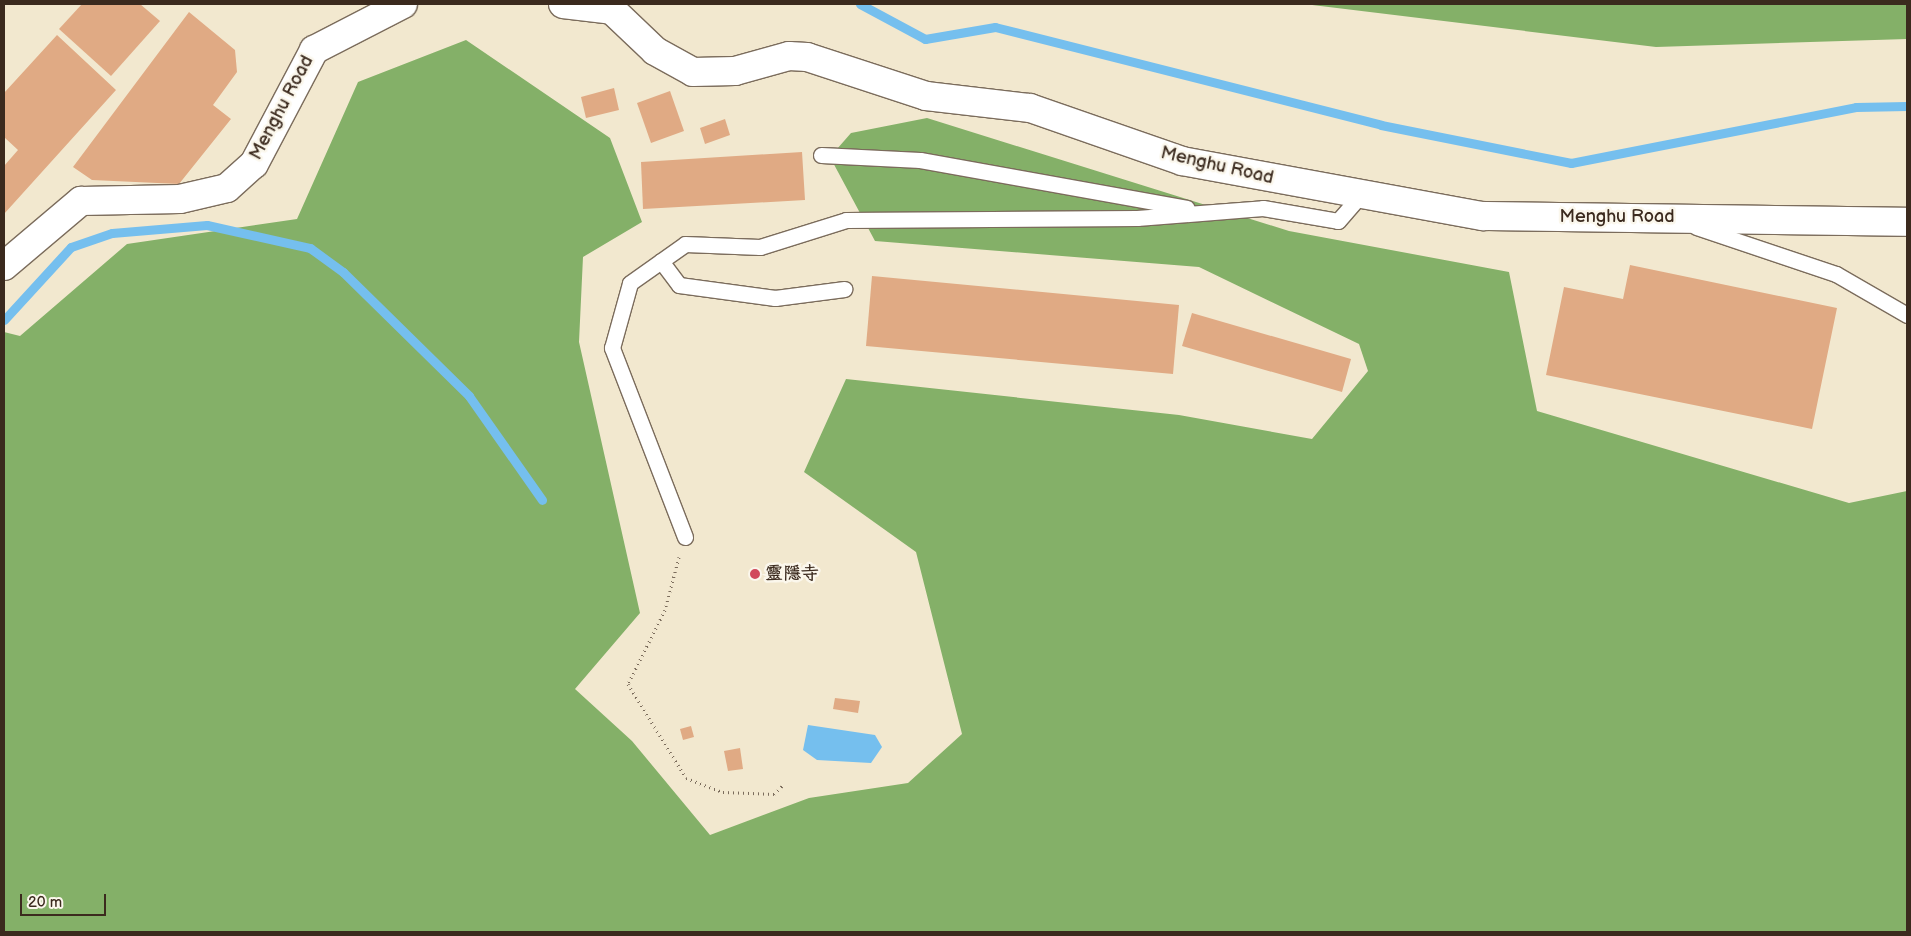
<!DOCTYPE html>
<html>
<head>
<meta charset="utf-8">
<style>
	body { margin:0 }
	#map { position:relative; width:1911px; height:936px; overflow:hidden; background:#f2e8cf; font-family:"Balsamiq Sans","LXGW WenKai TC",sans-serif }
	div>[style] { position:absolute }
	.forest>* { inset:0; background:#84b068 }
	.water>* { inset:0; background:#75bfee }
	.stream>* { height:9px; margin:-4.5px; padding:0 4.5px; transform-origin:4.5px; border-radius:4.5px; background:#75bfee }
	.building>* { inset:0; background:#e0aa84 }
	.path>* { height:3px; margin-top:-1.5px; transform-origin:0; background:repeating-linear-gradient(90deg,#7b6c5c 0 1px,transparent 0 5px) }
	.roads { filter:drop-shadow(1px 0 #7b6c5c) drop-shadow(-1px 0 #7b6c5c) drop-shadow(0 1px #7b6c5c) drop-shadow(0 -1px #7b6c5c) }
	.service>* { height:15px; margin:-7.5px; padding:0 7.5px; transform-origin:7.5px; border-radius:7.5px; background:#fff }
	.minor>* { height:28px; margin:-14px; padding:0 14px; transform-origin:14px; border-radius:14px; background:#fff }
	.dots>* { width:14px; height:14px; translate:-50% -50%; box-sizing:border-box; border:2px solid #fbf7ec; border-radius:50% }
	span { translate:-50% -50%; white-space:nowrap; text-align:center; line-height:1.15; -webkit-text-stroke:5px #fbf7ec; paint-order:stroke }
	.street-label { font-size:18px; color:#3b2a1e }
	.poi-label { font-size:18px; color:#3b2a1e; font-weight:700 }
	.left { translate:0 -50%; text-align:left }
	.frame { position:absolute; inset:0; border:5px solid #3b2a1e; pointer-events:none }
	.scale { position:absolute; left:20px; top:894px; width:86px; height:22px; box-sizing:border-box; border:2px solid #3b2a1e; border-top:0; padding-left:6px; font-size:15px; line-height:18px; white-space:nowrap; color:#3b2a1e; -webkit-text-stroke:4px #fbf7ec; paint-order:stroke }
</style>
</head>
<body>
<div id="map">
	<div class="forest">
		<div style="clip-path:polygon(1304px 4px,1907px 4px,1907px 39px,1656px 47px)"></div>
		<div style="clip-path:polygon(466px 40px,610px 138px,642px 222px,583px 257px,579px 342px,640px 613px,575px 689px,632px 741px,710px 835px,809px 798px,908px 783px,962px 734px,916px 552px,804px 472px,846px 379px,1179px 415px,1312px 439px,1368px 371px,1359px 344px,1199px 267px,875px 241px,830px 157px,851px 133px,927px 118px,1289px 231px,1509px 272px,1537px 411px,1849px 503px,1907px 491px,1907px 932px,4px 932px,4px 332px,20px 336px,127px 244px,297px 219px,358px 82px)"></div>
	</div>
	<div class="water">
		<div style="clip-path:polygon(808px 725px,875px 735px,882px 747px,871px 763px,817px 760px,803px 750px)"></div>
	</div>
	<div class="stream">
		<div style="left:860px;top:4px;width:74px;rotate:28.3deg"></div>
		<div style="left:925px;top:39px;width:71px;rotate:-9.7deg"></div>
		<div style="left:995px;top:27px;width:398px;rotate:14.2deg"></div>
		<div style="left:1381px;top:125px;width:194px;rotate:11.3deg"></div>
		<div style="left:1571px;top:163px;width:290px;rotate:-11.1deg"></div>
		<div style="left:1856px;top:107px;width:51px;rotate:-1.1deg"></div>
		<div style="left:4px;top:320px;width:99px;rotate:-47.5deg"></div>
		<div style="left:71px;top:247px;width:43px;rotate:-18.9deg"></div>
		<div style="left:112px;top:233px;width:95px;rotate:-4.8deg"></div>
		<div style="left:207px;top:225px;width:106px;rotate:12.6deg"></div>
		<div style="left:310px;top:248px;width:41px;rotate:36deg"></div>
		<div style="left:343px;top:272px;width:177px;rotate:44.5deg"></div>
		<div style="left:469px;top:396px;width:127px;rotate:54.9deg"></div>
	</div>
	<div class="building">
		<div style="clip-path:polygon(82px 4px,140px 4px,160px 21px,111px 76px,59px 29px)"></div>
		<div style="clip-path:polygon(189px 12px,235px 50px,237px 72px,213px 105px,231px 119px,179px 184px,92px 180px,73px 167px)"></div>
		<div style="clip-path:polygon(57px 35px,116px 90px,4px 214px,4px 166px,18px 150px,4px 137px,4px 93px)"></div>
		<div style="clip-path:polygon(614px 88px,619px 110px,586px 118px,581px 97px)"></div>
		<div style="clip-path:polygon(670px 91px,684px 131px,651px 143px,637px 103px)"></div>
		<div style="clip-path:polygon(725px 119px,730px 135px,705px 144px,700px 128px)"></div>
		<div style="clip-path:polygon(802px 152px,805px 200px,643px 209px,641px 162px)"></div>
		<div style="clip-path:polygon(1630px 265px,1837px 308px,1812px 429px,1546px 375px,1564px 287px,1623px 299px)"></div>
		<div style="clip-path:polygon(872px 276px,1179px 305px,1173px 374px,866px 346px)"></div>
		<div style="clip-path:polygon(1192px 313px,1351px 359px,1342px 392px,1182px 346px)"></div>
		<div style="clip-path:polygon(835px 698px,860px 701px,858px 713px,833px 709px)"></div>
		<div style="clip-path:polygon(691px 726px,694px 737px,683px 740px,680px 729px)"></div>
		<div style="clip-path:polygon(740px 748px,743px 769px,728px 771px,724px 751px)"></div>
	</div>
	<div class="path">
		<div style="left:679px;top:557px;width:55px;rotate:104.8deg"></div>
		<div style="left:665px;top:610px;width:83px;rotate:116.6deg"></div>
		<div style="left:628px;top:684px;width:110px;rotate:58.3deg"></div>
		<div style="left:686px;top:778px;width:40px;rotate:21deg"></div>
		<div style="left:723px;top:792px;width:51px;rotate:2.2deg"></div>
		<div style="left:774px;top:794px;width:14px;rotate:-45deg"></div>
	</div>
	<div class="roads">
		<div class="service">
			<div style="left:821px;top:155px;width:99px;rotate:2.9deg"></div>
			<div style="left:920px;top:160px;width:271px;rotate:10.2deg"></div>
			<div style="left:1696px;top:227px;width:148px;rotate:18.6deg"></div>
			<div style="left:1836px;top:274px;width:82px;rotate:30deg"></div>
			<div style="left:661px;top:261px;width:30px;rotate:53deg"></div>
			<div style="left:679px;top:285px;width:97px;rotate:7.7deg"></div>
			<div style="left:775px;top:298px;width:70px;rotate:-7.4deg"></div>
			<div style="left:685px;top:537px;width:203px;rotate:-111.1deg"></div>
			<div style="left:612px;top:348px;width:67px;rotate:-74.5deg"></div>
			<div style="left:630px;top:283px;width:67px;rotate:-35.3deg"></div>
			<div style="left:685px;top:244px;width:75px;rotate:2.3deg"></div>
			<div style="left:760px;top:247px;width:90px;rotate:-17.4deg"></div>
			<div style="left:846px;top:220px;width:291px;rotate:-0.4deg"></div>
			<div style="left:1137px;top:218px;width:126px;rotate:-4.5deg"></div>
			<div style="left:1263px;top:208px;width:76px;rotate:9.8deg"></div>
			<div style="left:1338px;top:221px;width:33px;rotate:-49deg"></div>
		</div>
		<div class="minor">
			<div style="left:563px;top:4px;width:49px;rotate:7deg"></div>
			<div style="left:612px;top:10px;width:59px;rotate:43.6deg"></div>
			<div style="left:655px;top:51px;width:43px;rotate:28.9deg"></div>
			<div style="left:693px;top:72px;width:42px;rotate:-1.4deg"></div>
			<div style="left:735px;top:71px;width:56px;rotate:-15.5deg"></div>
			<div style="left:789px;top:56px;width:18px;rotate:3deg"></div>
			<div style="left:807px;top:57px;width:125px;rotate:18.1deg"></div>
			<div style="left:926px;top:96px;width:105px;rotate:6.6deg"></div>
			<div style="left:1030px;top:108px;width:161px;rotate:19.2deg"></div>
			<div style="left:1182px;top:161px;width:306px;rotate:10.4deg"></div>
			<div style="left:1483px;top:216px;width:424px;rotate:0.8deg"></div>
			<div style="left:4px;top:266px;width:101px;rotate:-40.2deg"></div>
			<div style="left:81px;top:201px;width:99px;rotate:-1.2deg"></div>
			<div style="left:180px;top:199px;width:48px;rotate:-13.2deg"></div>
			<div style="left:227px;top:188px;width:36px;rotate:-42deg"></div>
			<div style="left:254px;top:164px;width:129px;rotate:-62.2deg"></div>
			<div style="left:314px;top:50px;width:100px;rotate:-27.3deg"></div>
		</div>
	</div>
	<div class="dots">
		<div style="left:755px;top:574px;background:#d1495b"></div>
	</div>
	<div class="street-label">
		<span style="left:282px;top:108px;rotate:-62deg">Menghu Road</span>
		<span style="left:1217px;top:166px;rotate:13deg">Menghu Road</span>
		<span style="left:1617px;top:217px">Menghu Road</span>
	</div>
	<div class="poi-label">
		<span class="left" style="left:765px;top:574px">靈隱寺</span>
	</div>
	<div class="frame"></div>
	<div class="scale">20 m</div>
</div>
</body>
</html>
